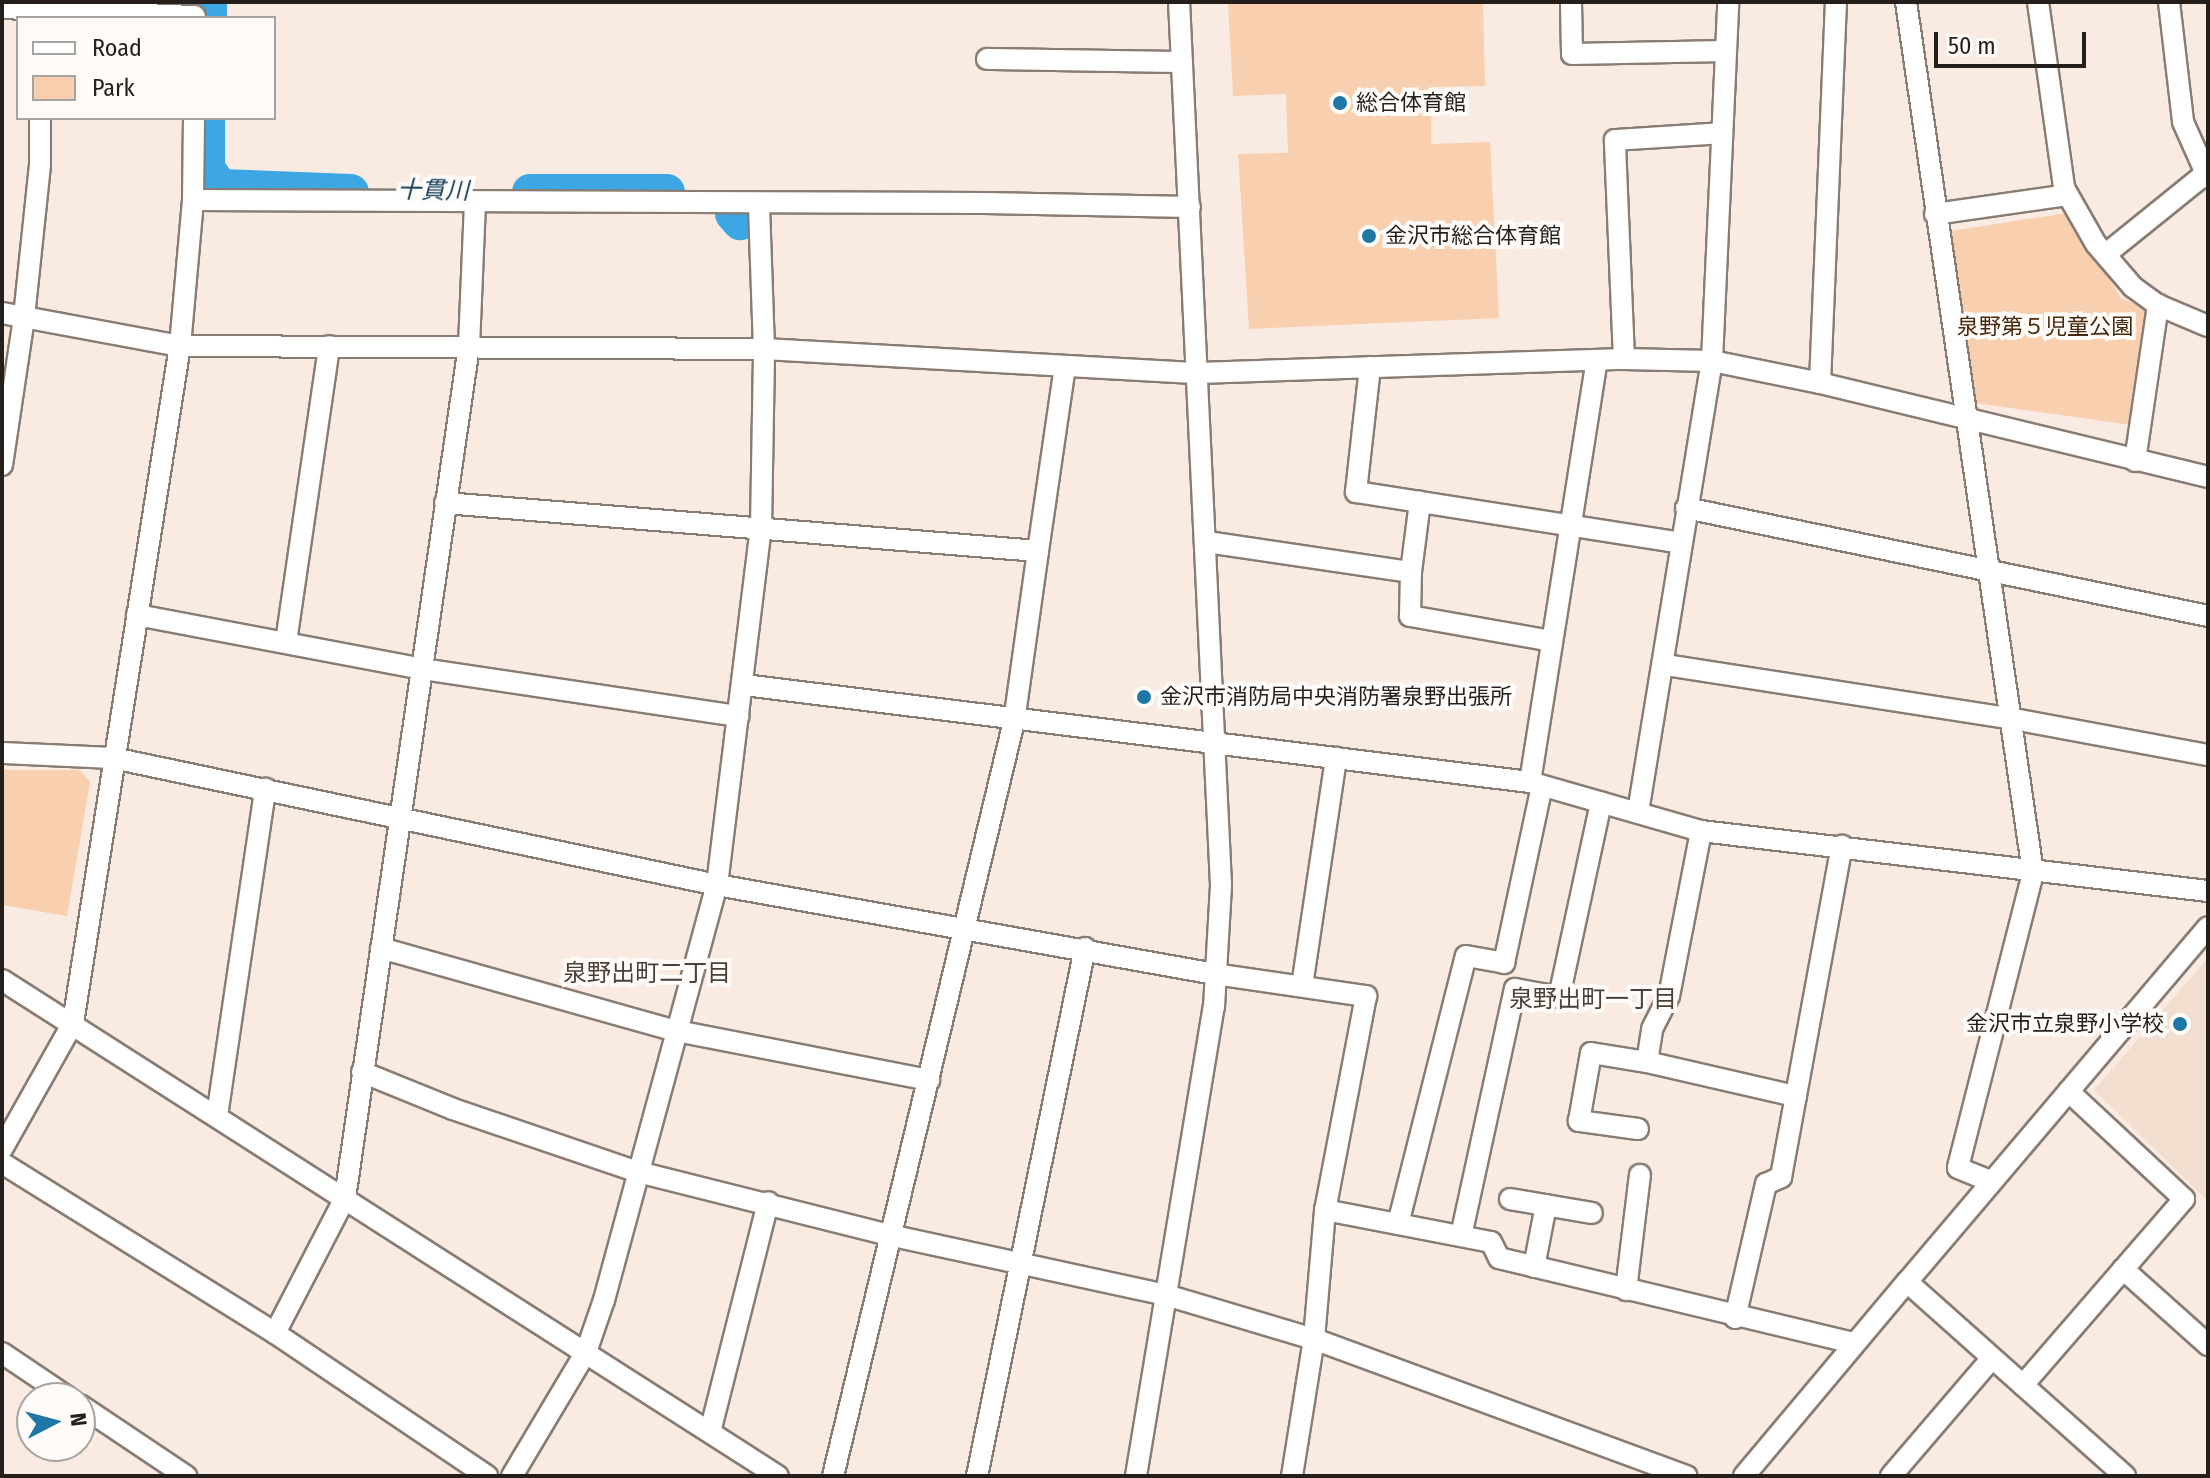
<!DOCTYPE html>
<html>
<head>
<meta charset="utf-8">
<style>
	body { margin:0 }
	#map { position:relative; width:2210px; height:1478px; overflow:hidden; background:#f9ebe1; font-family:"Fira Sans Condensed","Noto Sans JP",sans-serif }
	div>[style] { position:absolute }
	.built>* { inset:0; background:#f2dece }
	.green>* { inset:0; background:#f8cfaf }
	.river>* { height:36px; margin:-18px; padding:0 18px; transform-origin:18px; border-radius:18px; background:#3da7e3 }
	.roads { filter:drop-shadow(2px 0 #897c73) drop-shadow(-2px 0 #897c73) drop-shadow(0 2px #897c73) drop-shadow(0 -2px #897c73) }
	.minor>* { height:20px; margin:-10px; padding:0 10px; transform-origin:10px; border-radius:10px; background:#fff }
	.dots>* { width:22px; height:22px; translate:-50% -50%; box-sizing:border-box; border:4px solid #fefbf9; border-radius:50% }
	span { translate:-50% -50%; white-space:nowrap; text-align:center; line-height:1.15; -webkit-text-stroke:8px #fefbf9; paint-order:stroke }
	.poi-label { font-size:22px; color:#241f1b }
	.left { translate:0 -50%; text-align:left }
	.right { translate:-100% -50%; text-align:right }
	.park-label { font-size:22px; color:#49290b }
	.water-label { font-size:24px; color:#17425b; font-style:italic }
	.neighbourhood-label { font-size:24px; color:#4b4037 }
	.frame { position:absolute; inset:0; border:4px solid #241f1b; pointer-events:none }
	.legend { position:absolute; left:16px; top:16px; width:260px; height:104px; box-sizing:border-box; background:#fefbf9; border:2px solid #a7a3a0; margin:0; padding:10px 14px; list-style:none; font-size:24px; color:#241f1b }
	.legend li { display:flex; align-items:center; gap:16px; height:40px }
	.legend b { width:40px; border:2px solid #a7a3a0 }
	.north { position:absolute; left:16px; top:1382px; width:80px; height:80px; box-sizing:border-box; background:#fefbf9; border:2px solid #a7a3a0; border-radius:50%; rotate:84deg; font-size:22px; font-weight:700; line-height:32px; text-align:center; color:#241f1b }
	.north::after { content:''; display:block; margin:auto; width:28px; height:36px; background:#1f77a6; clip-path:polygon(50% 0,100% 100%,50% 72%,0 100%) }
	.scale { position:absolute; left:1934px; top:32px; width:152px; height:36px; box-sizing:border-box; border:4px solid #241f1b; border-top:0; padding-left:10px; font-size:24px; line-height:28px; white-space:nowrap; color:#241f1b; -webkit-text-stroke:6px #fefbf9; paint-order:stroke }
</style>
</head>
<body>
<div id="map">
	<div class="built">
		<div style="clip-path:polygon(2208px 958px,2208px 1201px,2094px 1090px)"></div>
	</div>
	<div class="green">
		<div style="clip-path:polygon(1228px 2px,1483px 2px,1485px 86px,1432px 87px,1431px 144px,1490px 142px,1499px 318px,1249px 329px,1238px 154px,1288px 153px,1286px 94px,1233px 96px)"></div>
		<div style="clip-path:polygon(2067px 213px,2121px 298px,2148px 310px,2131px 425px,1975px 403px,1951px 231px)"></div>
		<div style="clip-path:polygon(2px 770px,80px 770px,90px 782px,67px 916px,2px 905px)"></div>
	</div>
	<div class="river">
		<div style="left:209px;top:18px;width:16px;rotate:-90deg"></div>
		<div style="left:207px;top:118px;width:50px;rotate:90deg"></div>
		<div style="left:207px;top:168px;width:23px;rotate:56deg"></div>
		<div style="left:220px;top:187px;width:131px;rotate:2.2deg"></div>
		<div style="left:530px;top:192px;width:137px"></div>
		<div style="left:733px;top:214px;width:11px;rotate:49deg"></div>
	</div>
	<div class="roads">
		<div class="minor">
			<div style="left:1571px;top:2px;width:52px;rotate:88.9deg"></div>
			<div style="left:1572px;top:54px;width:153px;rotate:-1.1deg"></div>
			<div style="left:1906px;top:2px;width:880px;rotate:81.7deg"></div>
			<div style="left:2033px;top:873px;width:304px;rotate:104.3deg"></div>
			<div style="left:1958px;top:1168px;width:35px;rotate:22deg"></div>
			<div style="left:2038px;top:2px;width:188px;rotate:82deg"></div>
			<div style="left:2064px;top:188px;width:64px;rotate:60.3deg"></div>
			<div style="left:2096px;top:244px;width:57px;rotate:49.3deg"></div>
			<div style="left:2133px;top:287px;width:31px;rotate:36deg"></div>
			<div style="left:2158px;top:305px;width:54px;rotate:22.8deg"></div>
			<div style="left:2169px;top:2px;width:121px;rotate:83.3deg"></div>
			<div style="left:2183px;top:122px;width:61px;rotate:65.9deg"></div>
			<div style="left:2px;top:8px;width:193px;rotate:2.4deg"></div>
			<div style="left:987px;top:59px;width:195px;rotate:0.9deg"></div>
			<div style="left:193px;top:200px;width:792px;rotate:0.22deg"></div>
			<div style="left:985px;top:203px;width:205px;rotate:1.1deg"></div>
			<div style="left:1935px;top:214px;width:134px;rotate:-8.1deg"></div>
			<div style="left:2106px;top:254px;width:126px;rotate:-38.9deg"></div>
			<div style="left:2px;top:313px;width:181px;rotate:10.5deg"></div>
			<div style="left:180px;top:346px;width:584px;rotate:0.29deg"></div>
			<div style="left:764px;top:349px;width:435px;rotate:3.2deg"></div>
			<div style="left:1198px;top:373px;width:426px;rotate:-1.9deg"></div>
			<div style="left:1624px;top:359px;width:88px;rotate:1.3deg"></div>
			<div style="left:1712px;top:361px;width:110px;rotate:11.5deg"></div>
			<div style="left:1820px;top:383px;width:399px;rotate:13.6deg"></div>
			<div style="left:1624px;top:359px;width:219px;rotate:-92.4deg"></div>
			<div style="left:1615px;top:140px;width:107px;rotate:-3.7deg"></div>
			<div style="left:1370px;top:367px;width:126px;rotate:96.4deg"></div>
			<div style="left:1356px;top:492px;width:329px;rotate:8.9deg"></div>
			<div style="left:1820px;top:383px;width:381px;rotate:-87.6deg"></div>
			<div style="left:2135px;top:461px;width:158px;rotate:-81.6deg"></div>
			<div style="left:2px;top:465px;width:150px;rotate:-81.5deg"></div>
			<div style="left:24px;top:317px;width:153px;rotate:-84deg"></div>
			<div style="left:40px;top:165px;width:47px;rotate:-90deg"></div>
			<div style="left:445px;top:503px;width:595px;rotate:4.63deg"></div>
			<div style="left:1038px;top:551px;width:172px;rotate:98deg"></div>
			<div style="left:1014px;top:721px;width:776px;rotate:103.48deg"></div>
			<div style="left:1686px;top:508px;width:533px;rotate:11.69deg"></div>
			<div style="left:1207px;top:542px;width:206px;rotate:8.4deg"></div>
			<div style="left:1411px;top:572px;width:44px;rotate:91.3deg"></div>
			<div style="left:1410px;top:616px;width:144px;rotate:10deg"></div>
			<div style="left:1038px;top:551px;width:186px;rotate:-81.7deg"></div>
			<div style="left:1411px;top:572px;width:71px;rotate:-82.7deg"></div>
			<div style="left:137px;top:615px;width:291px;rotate:10.7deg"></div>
			<div style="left:423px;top:669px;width:319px;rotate:8.5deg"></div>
			<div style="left:286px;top:642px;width:299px;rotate:-81.7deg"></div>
			<div style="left:1665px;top:665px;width:347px;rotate:8.8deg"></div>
			<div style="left:2008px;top:718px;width:203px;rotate:10.5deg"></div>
			<div style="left:744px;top:685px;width:792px;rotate:7.04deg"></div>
			<div style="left:1530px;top:782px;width:178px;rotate:16deg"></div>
			<div style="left:1701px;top:831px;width:511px;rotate:6.75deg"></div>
			<div style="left:2px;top:753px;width:111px;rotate:2.6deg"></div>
			<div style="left:113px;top:758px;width:617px;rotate:11.87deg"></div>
			<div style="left:717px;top:885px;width:506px;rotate:10.13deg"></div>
			<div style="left:1215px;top:974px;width:153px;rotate:8.3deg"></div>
			<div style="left:1366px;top:996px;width:218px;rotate:100.8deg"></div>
			<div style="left:1530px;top:782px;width:427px;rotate:-81deg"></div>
			<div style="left:1638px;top:812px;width:457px;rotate:-80.7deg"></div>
			<div style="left:1712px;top:361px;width:359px;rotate:-87.4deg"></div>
			<div style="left:381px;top:948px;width:307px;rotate:15.7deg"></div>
			<div style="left:677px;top:1031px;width:257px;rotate:11deg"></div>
			<div style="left:2px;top:980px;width:921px;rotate:32.59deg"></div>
			<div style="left:1302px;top:986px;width:231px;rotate:-81.5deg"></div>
			<div style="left:1647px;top:1062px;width:153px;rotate:12.9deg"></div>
			<div style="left:362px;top:1072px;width:98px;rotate:22.1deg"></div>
			<div style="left:453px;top:1109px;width:195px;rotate:18.8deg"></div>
			<div style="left:638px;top:1172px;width:259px;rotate:14.1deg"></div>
			<div style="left:889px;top:1235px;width:283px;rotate:12.2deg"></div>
			<div style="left:1166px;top:1295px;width:154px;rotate:16.6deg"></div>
			<div style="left:1314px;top:1339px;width:397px;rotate:20.2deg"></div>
			<div style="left:217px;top:1116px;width:331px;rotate:-81.6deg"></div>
			<div style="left:1638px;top:1129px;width:60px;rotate:-172.3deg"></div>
			<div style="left:1579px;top:1121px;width:69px;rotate:-80deg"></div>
			<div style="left:1591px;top:1053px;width:57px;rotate:9.1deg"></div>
			<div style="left:1647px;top:1062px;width:33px;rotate:-81deg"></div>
			<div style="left:1652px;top:1029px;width:37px;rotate:-63deg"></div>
			<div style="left:1669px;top:996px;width:168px;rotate:-79deg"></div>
			<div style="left:2px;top:1149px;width:145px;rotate:-60.6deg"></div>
			<div style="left:73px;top:1023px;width:685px;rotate:-81.02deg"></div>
			<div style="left:180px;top:346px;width:147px;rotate:-84.9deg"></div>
			<div style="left:193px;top:200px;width:82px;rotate:-89.3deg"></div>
			<div style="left:2px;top:1163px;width:322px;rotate:31.9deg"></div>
			<div style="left:275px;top:1333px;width:256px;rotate:34deg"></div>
			<div style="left:1510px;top:1199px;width:83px;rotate:9.7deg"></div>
			<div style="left:1398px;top:1224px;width:276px;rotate:-75.8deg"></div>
			<div style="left:1466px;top:956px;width:39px;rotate:10deg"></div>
			<div style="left:1504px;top:963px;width:181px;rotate:-77.9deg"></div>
			<div style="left:1461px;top:1236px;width:253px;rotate:-77.7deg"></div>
			<div style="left:1515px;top:989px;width:45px;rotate:10.3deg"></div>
			<div style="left:1559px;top:997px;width:199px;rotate:-77.8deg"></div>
			<div style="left:1534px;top:1267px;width:63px;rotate:-79deg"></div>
			<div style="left:2123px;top:1269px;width:114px;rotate:41.8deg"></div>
			<div style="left:1626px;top:1290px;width:116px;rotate:-83.1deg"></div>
			<div style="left:1735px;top:1318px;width:138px;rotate:-77deg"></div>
			<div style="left:1766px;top:1184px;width:17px;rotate:-25deg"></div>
			<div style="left:1781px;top:1177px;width:337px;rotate:-79.6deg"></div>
			<div style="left:275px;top:1333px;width:152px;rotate:-62.6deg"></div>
			<div style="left:345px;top:1198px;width:861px;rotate:-81.72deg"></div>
			<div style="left:469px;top:346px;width:144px;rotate:-87.6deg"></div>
			<div style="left:2px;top:1353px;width:81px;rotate:33.9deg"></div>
			<div style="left:2023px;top:1385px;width:246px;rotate:-49.1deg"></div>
			<div style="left:2184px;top:1199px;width:158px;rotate:-137deg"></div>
			<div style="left:80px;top:1405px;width:128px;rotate:33.8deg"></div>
			<div style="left:710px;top:1432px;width:237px;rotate:-75.8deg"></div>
			<div style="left:512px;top:1476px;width:144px;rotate:-59.2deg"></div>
			<div style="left:586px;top:1352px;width:55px;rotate:-70.9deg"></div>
			<div style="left:604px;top:1300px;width:430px;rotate:-74.8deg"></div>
			<div style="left:717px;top:885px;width:361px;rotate:-83deg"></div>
			<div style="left:761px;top:527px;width:178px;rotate:-89deg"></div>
			<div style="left:764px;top:349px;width:145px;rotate:-92deg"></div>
			<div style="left:977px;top:1476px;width:539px;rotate:-78.44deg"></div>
			<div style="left:1136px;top:1476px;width:475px;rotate:-80.6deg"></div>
			<div style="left:1214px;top:1007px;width:122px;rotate:-86.7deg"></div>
			<div style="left:1221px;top:885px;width:884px;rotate:-92.72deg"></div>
			<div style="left:1292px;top:1476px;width:139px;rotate:-80.9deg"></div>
			<div style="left:1314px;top:1339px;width:129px;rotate:-85.1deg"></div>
			<div style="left:1325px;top:1210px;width:169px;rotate:10.9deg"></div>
			<div style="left:1491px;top:1242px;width:18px;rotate:63deg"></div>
			<div style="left:1499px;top:1258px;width:365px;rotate:13.5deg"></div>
			<div style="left:1744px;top:1476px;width:253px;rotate:-50deg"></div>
			<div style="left:1891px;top:1476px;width:155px;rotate:-49.4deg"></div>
			<div style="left:2125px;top:1476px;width:292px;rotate:-138.3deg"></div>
			<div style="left:1907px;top:1282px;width:465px;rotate:-49.7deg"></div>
		</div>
	</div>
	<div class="dots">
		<div style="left:1340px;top:103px;background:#1f77a6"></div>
		<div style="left:1369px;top:236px;background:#1f77a6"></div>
		<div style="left:1144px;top:697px;background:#1f77a6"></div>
		<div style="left:2180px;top:1024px;background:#1f77a6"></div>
	</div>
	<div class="poi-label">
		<span class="left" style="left:1356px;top:103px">総合体育館</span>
		<span class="left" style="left:1385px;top:236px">金沢市総合体育館</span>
		<span class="left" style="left:1160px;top:697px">金沢市消防局中央消防署泉野出張所</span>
		<span class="right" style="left:2164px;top:1024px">金沢市立泉野小学校</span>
	</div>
	<div class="park-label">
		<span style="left:2045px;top:327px">泉野第５児童公園</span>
	</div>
	<div class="water-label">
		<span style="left:433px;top:191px;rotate:1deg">十貫川</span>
	</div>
	<div class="neighbourhood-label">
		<span style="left:647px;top:974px">泉野出町二丁目</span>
		<span style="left:1593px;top:1000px">泉野出町一丁目</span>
	</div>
	<div class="frame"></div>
	<ul class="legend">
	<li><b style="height:10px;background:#fff"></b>Road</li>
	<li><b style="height:22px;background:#f8cfaf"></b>Park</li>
	</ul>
	<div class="north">N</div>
	<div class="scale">50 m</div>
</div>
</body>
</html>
